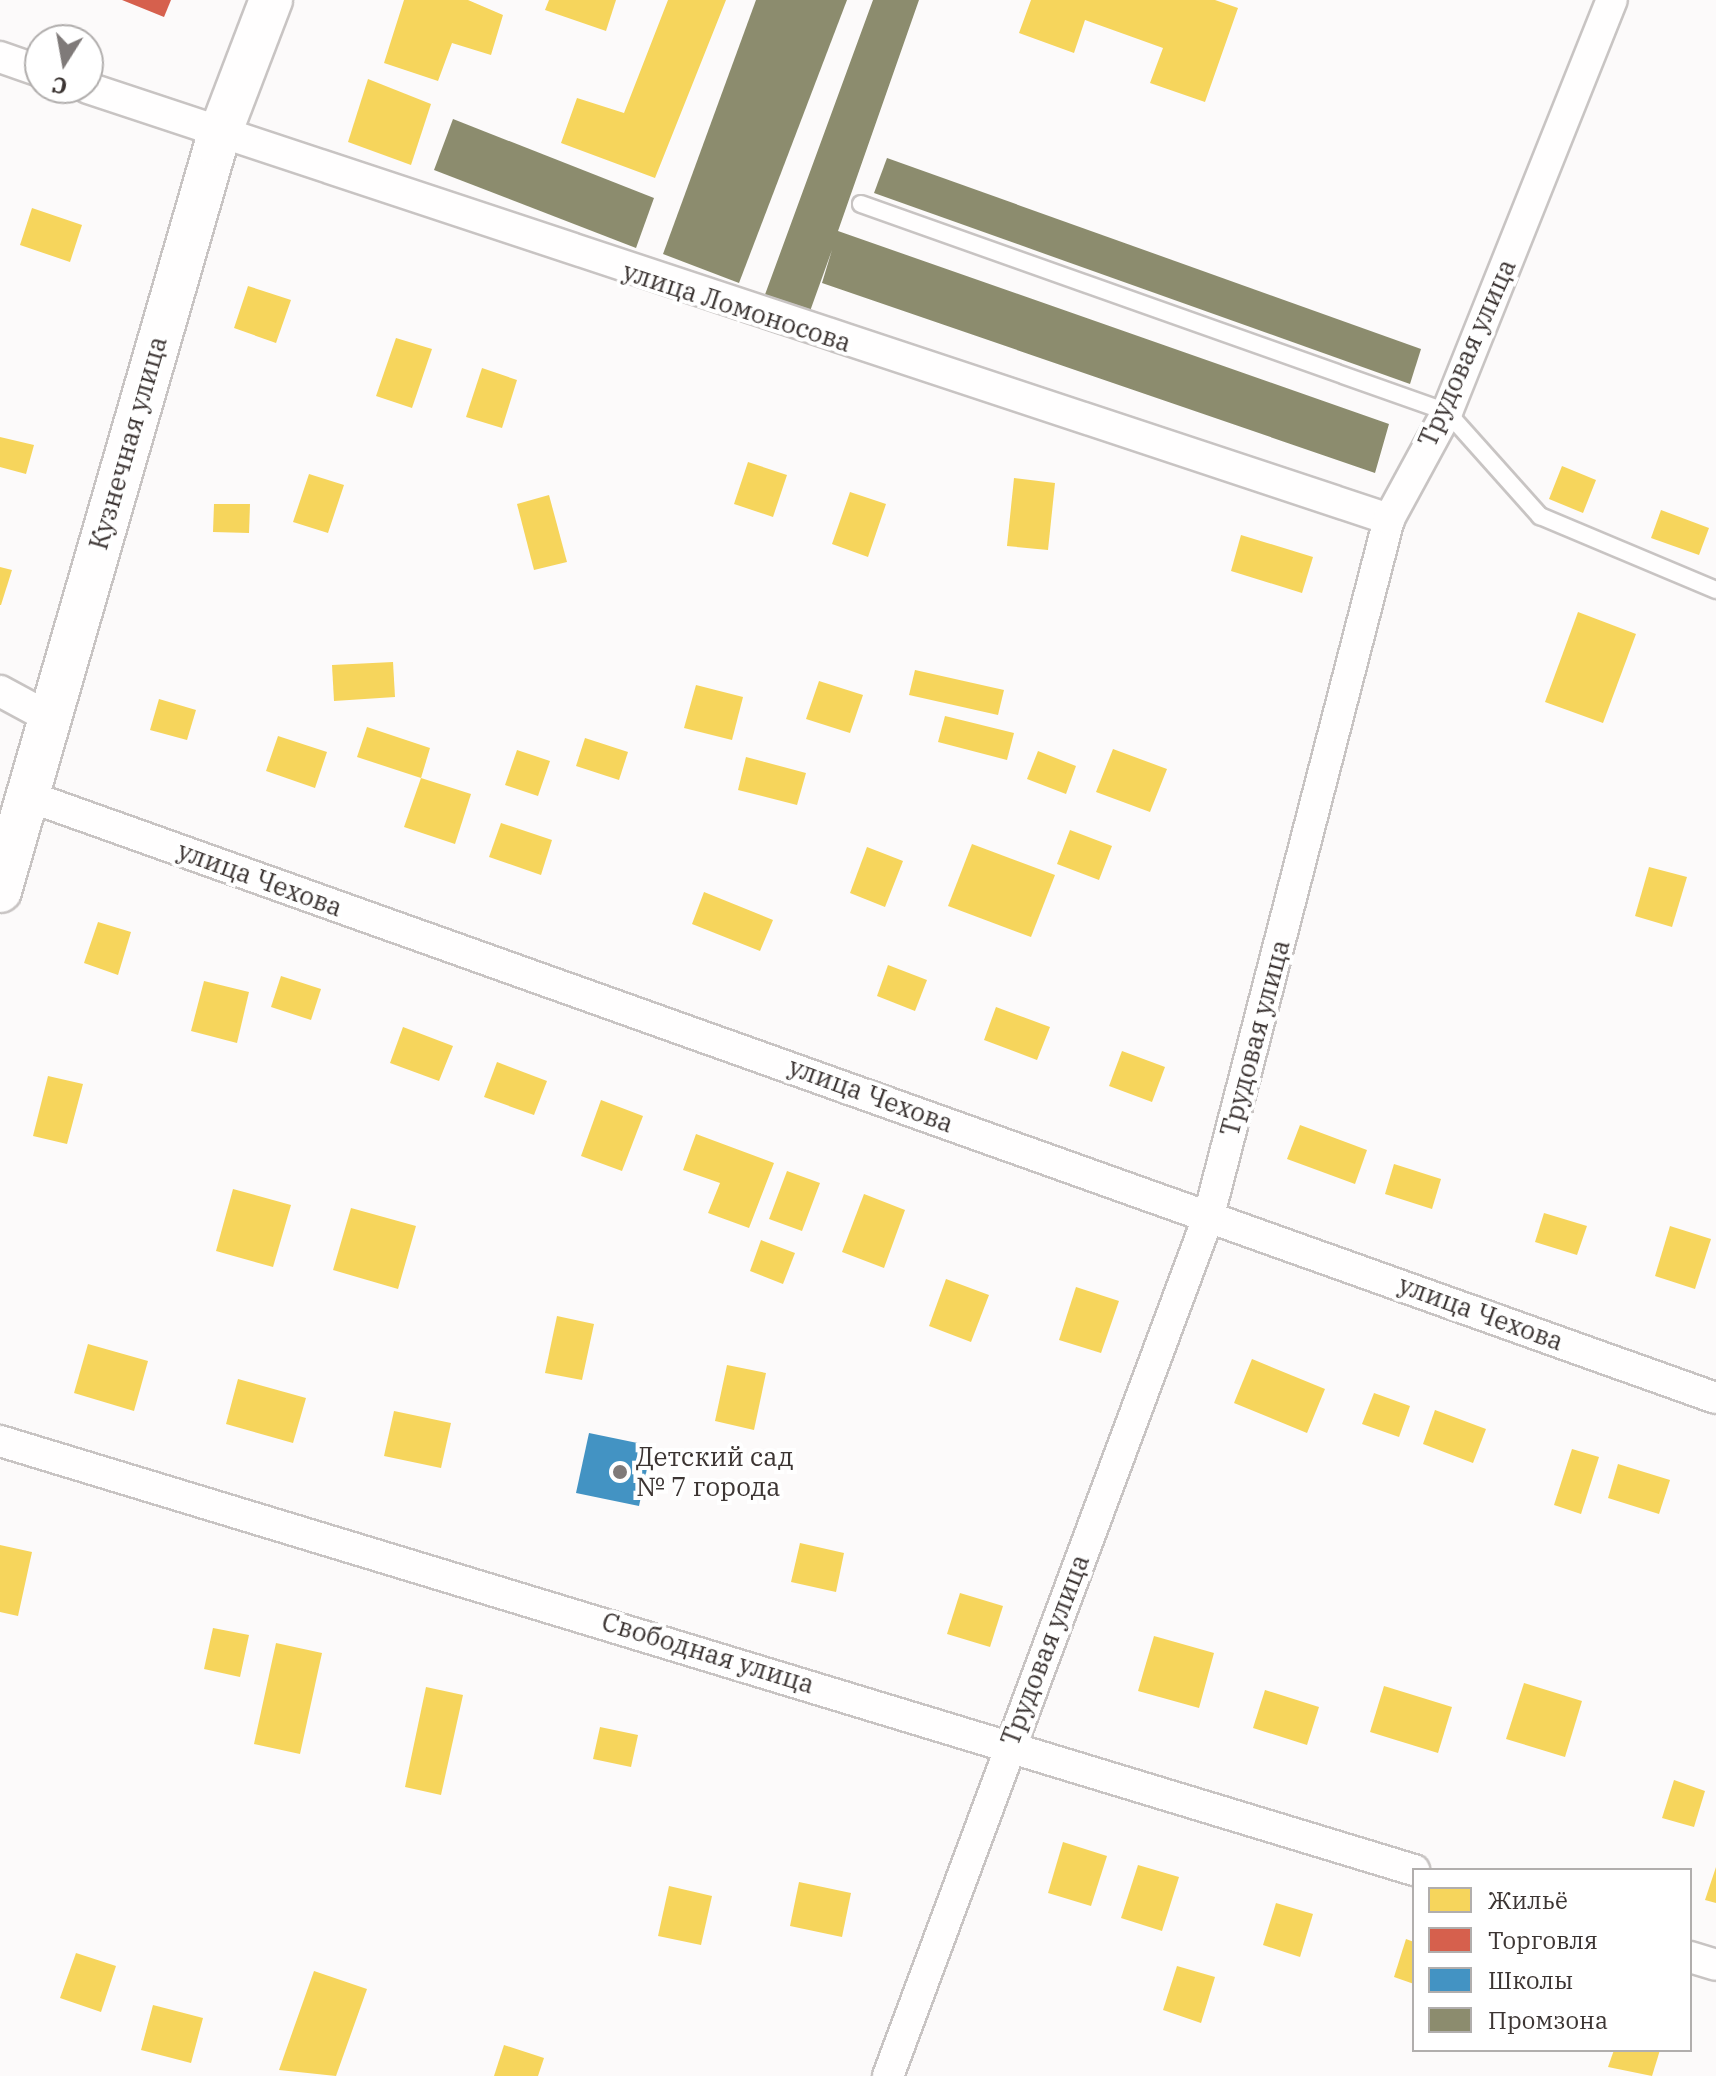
<!DOCTYPE html>
<html>
<head>
<meta charset="utf-8">
<style>
	body { margin:0 }
	#map { position:relative; width:1716px; height:2076px; overflow:hidden; background:#fcfafa; font-family:"IBM Plex Serif",serif }
	div>[style] { position:absolute }
	.homes>* { inset:0; background:#f6d55c }
	.shops>* { inset:0; background:#d6604d }
	.schools>* { inset:0; background:#4393c3 }
	.industry>* { inset:0; background:#8c8c6e }
	.roads { filter:drop-shadow(2px 0 #c8c4c3) drop-shadow(-2px 0 #c8c4c3) drop-shadow(0 2px #c8c4c3) drop-shadow(0 -2px #c8c4c3) }
	.lane>* { height:16px; margin:-8px; padding:0 8px; transform-origin:8px; border-radius:8px; background:#fffefe }
	.street>* { height:30px; margin:-15px; padding:0 15px; transform-origin:15px; border-radius:15px; background:#fffefe }
	.secondary>* { height:42px; margin:-21px; padding:0 21px; transform-origin:21px; border-radius:21px; background:#fffefe }
	.dots>* { width:22px; height:22px; translate:-50% -50%; box-sizing:border-box; border:4px solid #fff; border-radius:50% }
	span { translate:-50% -50%; white-space:nowrap; text-align:center; line-height:1.15; -webkit-text-stroke:8px #fff; paint-order:stroke }
	.street-label { font-size:26px; color:#3c3533 }
	.poi-label { font-size:26px; color:#3c3533 }
	.left { translate:0 -50%; text-align:left }
	.legend { position:absolute; left:1412px; top:1868px; width:280px; height:184px; box-sizing:border-box; background:#fff; border:2px solid #b1aead; margin:0; padding:10px 14px; list-style:none; font-size:24px; color:#3c3533 }
	.legend li { display:flex; align-items:center; gap:16px; height:40px }
	.legend b { width:40px; border:2px solid #b1aead }
	.north { position:absolute; left:24px; top:24px; width:80px; height:80px; box-sizing:border-box; background:#fff; border:2px solid #b1aead; border-radius:50%; rotate:191deg; font-size:22px; font-weight:700; line-height:32px; text-align:center; color:#3c3533 }
	.north::after { content:''; display:block; margin:auto; width:28px; height:36px; background:#7f7a79; clip-path:polygon(50% 0,100% 100%,50% 72%,0 100%) }
</style>
</head>
<body>
<div id="map">
	<div class="homes">
		<div style="clip-path:polygon(404px 0,468px 0,503px 15px,491px 55px,452px 43px,438px 81px,384px 63px)"></div>
		<div style="clip-path:polygon(549px 0,616px 0,606px 31px,545px 10px)"></div>
		<div style="clip-path:polygon(668px 0,726px 0,655px 178px,561px 143px,577px 98px,624px 113px)"></div>
		<div style="clip-path:polygon(1031px 0,1215px 0,1238px 8px,1205px 102px,1150px 83px,1163px 48px,1085px 20px,1074px 53px,1019px 33px)"></div>
		<div style="clip-path:polygon(368px 79px,431px 104px,411px 165px,348px 142px)"></div>
		<div style="clip-path:polygon(32px 208px,82px 225px,70px 262px,20px 245px)"></div>
		<div style="clip-path:polygon(248px 286px,291px 300px,276px 343px,234px 328px)"></div>
		<div style="clip-path:polygon(396px 338px,432px 349px,412px 408px,376px 396px)"></div>
		<div style="clip-path:polygon(482px 368px,517px 380px,502px 428px,466px 417px)"></div>
		<div style="clip-path:polygon(0 437px,34px 445px,26px 474px,0 467px)"></div>
		<div style="clip-path:polygon(748px 462px,787px 475px,773px 517px,734px 504px)"></div>
		<div style="clip-path:polygon(1562px 466px,1596px 480px,1583px 513px,1549px 499px)"></div>
		<div style="clip-path:polygon(309px 474px,344px 485px,328px 533px,293px 522px)"></div>
		<div style="clip-path:polygon(1014px 478px,1055px 483px,1048px 550px,1007px 546px)"></div>
		<div style="clip-path:polygon(850px 492px,886px 504px,868px 557px,832px 544px)"></div>
		<div style="clip-path:polygon(549px 495px,567px 562px,534px 570px,517px 504px)"></div>
		<div style="clip-path:polygon(214px 504px,250px 504px,249px 533px,213px 532px)"></div>
		<div style="clip-path:polygon(1661px 510px,1709px 528px,1699px 555px,1651px 538px)"></div>
		<div style="clip-path:polygon(1241px 535px,1313px 557px,1302px 593px,1231px 571px)"></div>
		<div style="clip-path:polygon(0 567px,12px 570px,1px 605px,0 605px)"></div>
		<div style="clip-path:polygon(1578px 612px,1636px 634px,1603px 723px,1545px 702px)"></div>
		<div style="clip-path:polygon(393px 662px,395px 697px,334px 701px,332px 665px)"></div>
		<div style="clip-path:polygon(915px 670px,1004px 690px,998px 715px,909px 695px)"></div>
		<div style="clip-path:polygon(819px 681px,863px 695px,850px 733px,806px 719px)"></div>
		<div style="clip-path:polygon(696px 685px,743px 697px,732px 740px,684px 728px)"></div>
		<div style="clip-path:polygon(159px 699px,196px 710px,187px 740px,150px 730px)"></div>
		<div style="clip-path:polygon(945px 716px,1014px 733px,1007px 760px,938px 742px)"></div>
		<div style="clip-path:polygon(367px 727px,430px 748px,421px 778px,357px 757px)"></div>
		<div style="clip-path:polygon(278px 736px,327px 752px,315px 788px,266px 771px)"></div>
		<div style="clip-path:polygon(585px 738px,628px 752px,619px 780px,576px 766px)"></div>
		<div style="clip-path:polygon(1113px 749px,1167px 769px,1150px 812px,1096px 792px)"></div>
		<div style="clip-path:polygon(517px 750px,550px 761px,538px 796px,505px 785px)"></div>
		<div style="clip-path:polygon(1038px 751px,1076px 766px,1066px 794px,1027px 779px)"></div>
		<div style="clip-path:polygon(746px 757px,806px 773px,797px 805px,738px 790px)"></div>
		<div style="clip-path:polygon(421px 778px,471px 794px,455px 844px,404px 827px)"></div>
		<div style="clip-path:polygon(501px 823px,552px 840px,541px 875px,489px 857px)"></div>
		<div style="clip-path:polygon(1070px 830px,1112px 846px,1099px 880px,1057px 864px)"></div>
		<div style="clip-path:polygon(972px 844px,1055px 875px,1031px 937px,948px 906px)"></div>
		<div style="clip-path:polygon(867px 847px,903px 861px,885px 907px,850px 893px)"></div>
		<div style="clip-path:polygon(1649px 867px,1687px 877px,1672px 927px,1635px 916px)"></div>
		<div style="clip-path:polygon(704px 892px,773px 920px,760px 951px,692px 924px)"></div>
		<div style="clip-path:polygon(98px 922px,131px 932px,118px 975px,84px 963px)"></div>
		<div style="clip-path:polygon(888px 965px,927px 980px,915px 1011px,877px 996px)"></div>
		<div style="clip-path:polygon(281px 976px,321px 989px,311px 1020px,271px 1007px)"></div>
		<div style="clip-path:polygon(204px 981px,249px 992px,237px 1043px,191px 1031px)"></div>
		<div style="clip-path:polygon(996px 1007px,1050px 1027px,1037px 1060px,984px 1040px)"></div>
		<div style="clip-path:polygon(403px 1027px,453px 1046px,439px 1081px,390px 1063px)"></div>
		<div style="clip-path:polygon(1122px 1051px,1165px 1067px,1152px 1102px,1109px 1086px)"></div>
		<div style="clip-path:polygon(497px 1062px,547px 1081px,534px 1115px,484px 1097px)"></div>
		<div style="clip-path:polygon(48px 1076px,83px 1084px,67px 1144px,33px 1136px)"></div>
		<div style="clip-path:polygon(601px 1100px,643px 1116px,622px 1171px,581px 1156px)"></div>
		<div style="clip-path:polygon(1300px 1125px,1367px 1150px,1355px 1184px,1287px 1159px)"></div>
		<div style="clip-path:polygon(696px 1134px,774px 1163px,749px 1228px,708px 1213px,720px 1183px,683px 1170px)"></div>
		<div style="clip-path:polygon(1394px 1164px,1441px 1179px,1432px 1209px,1385px 1194px)"></div>
		<div style="clip-path:polygon(787px 1171px,820px 1183px,802px 1231px,769px 1219px)"></div>
		<div style="clip-path:polygon(233px 1189px,291px 1205px,273px 1267px,216px 1251px)"></div>
		<div style="clip-path:polygon(864px 1194px,905px 1210px,884px 1268px,842px 1252px)"></div>
		<div style="clip-path:polygon(351px 1208px,416px 1226px,398px 1289px,333px 1270px)"></div>
		<div style="clip-path:polygon(1544px 1213px,1587px 1226px,1577px 1255px,1535px 1242px)"></div>
		<div style="clip-path:polygon(1670px 1226px,1711px 1239px,1695px 1289px,1655px 1276px)"></div>
		<div style="clip-path:polygon(761px 1240px,795px 1253px,783px 1284px,750px 1271px)"></div>
		<div style="clip-path:polygon(946px 1279px,989px 1295px,971px 1342px,929px 1326px)"></div>
		<div style="clip-path:polygon(1076px 1287px,1119px 1301px,1101px 1353px,1059px 1340px)"></div>
		<div style="clip-path:polygon(557px 1316px,594px 1324px,582px 1380px,545px 1373px)"></div>
		<div style="clip-path:polygon(88px 1344px,148px 1361px,134px 1411px,74px 1393px)"></div>
		<div style="clip-path:polygon(1252px 1359px,1325px 1389px,1307px 1433px,1234px 1403px)"></div>
		<div style="clip-path:polygon(727px 1365px,766px 1373px,754px 1430px,715px 1421px)"></div>
		<div style="clip-path:polygon(238px 1379px,306px 1398px,293px 1443px,226px 1424px)"></div>
		<div style="clip-path:polygon(1374px 1393px,1410px 1406px,1399px 1437px,1362px 1424px)"></div>
		<div style="clip-path:polygon(1435px 1410px,1486px 1429px,1473px 1463px,1423px 1444px)"></div>
		<div style="clip-path:polygon(394px 1411px,451px 1423px,441px 1468px,384px 1456px)"></div>
		<div style="clip-path:polygon(1572px 1449px,1599px 1457px,1581px 1514px,1554px 1505px)"></div>
		<div style="clip-path:polygon(1618px 1464px,1670px 1480px,1659px 1514px,1608px 1498px)"></div>
		<div style="clip-path:polygon(800px 1543px,844px 1553px,836px 1592px,791px 1582px)"></div>
		<div style="clip-path:polygon(0 1545px,32px 1552px,18px 1616px,0 1612px)"></div>
		<div style="clip-path:polygon(960px 1593px,1003px 1606px,990px 1647px,947px 1634px)"></div>
		<div style="clip-path:polygon(213px 1628px,249px 1635px,240px 1677px,204px 1669px)"></div>
		<div style="clip-path:polygon(1154px 1636px,1214px 1653px,1199px 1708px,1138px 1691px)"></div>
		<div style="clip-path:polygon(276px 1643px,322px 1653px,300px 1754px,254px 1744px)"></div>
		<div style="clip-path:polygon(1524px 1683px,1582px 1701px,1565px 1757px,1506px 1739px)"></div>
		<div style="clip-path:polygon(1384px 1686px,1452px 1707px,1438px 1753px,1370px 1732px)"></div>
		<div style="clip-path:polygon(426px 1687px,463px 1695px,441px 1795px,405px 1787px)"></div>
		<div style="clip-path:polygon(1265px 1690px,1319px 1707px,1307px 1745px,1253px 1728px)"></div>
		<div style="clip-path:polygon(600px 1727px,638px 1735px,631px 1767px,593px 1759px)"></div>
		<div style="clip-path:polygon(1674px 1780px,1705px 1791px,1694px 1827px,1662px 1818px)"></div>
		<div style="clip-path:polygon(1063px 1842px,1107px 1856px,1091px 1906px,1048px 1893px)"></div>
		<div style="clip-path:polygon(1138px 1865px,1179px 1877px,1162px 1931px,1121px 1918px)"></div>
		<div style="clip-path:polygon(1716px 1867px,1716px 1903px,1705px 1900px)"></div>
		<div style="clip-path:polygon(799px 1882px,851px 1893px,842px 1937px,790px 1926px)"></div>
		<div style="clip-path:polygon(669px 1886px,712px 1896px,701px 1945px,658px 1936px)"></div>
		<div style="clip-path:polygon(1276px 1903px,1313px 1914px,1300px 1957px,1263px 1945px)"></div>
		<div style="clip-path:polygon(1406px 1939px,1414px 1942px,1414px 1984px,1394px 1977px)"></div>
		<div style="clip-path:polygon(76px 1953px,116px 1966px,101px 2012px,60px 1998px)"></div>
		<div style="clip-path:polygon(1177px 1966px,1215px 1977px,1201px 2023px,1163px 2010px)"></div>
		<div style="clip-path:polygon(314px 1971px,367px 1989px,336px 2076px,279px 2070px)"></div>
		<div style="clip-path:polygon(153px 2005px,203px 2018px,191px 2063px,141px 2050px)"></div>
		<div style="clip-path:polygon(504px 2045px,544px 2058px,538px 2076px,494px 2076px)"></div>
		<div style="clip-path:polygon(1614px 2050px,1660px 2050px,1652px 2076px,1608px 2067px)"></div>
	</div>
	<div class="shops">
		<div style="clip-path:polygon(122px 0,171px 0,164px 17px)"></div>
	</div>
	<div class="schools">
		<div style="clip-path:polygon(589px 1433px,652px 1446px,639px 1506px,576px 1493px)"></div>
	</div>
	<div class="industry">
		<div style="clip-path:polygon(756px 0,847px 0,739px 283px,663px 254px)"></div>
		<div style="clip-path:polygon(873px 0,919px 0,838px 231px,1389px 424px,1375px 473px,822px 283px,832px 250px,809px 314px,763px 300px)"></div>
		<div style="clip-path:polygon(453px 119px,654px 198px,636px 248px,434px 170px)"></div>
		<div style="clip-path:polygon(887px 158px,1421px 349px,1410px 384px,874px 193px)"></div>
	</div>
	<div class="roads">
		<div class="lane">
			<div style="left:861px;top:204px;width:622px;rotate:19.54deg"></div>
			<div style="left:1447px;top:412px;width:140px;rotate:48.2deg"></div>
			<div style="left:1540px;top:516px;width:191px;rotate:22.8deg"></div>
		</div>
		<div class="street">
			<div style="left:0;top:57px;width:42px;rotate:19.3deg"></div>
			<div style="left:88px;top:88px;width:1371px;rotate:18.33deg"></div>
			<div style="left:0;top:691px;width:55px;rotate:28.4deg"></div>
			<div style="left:25px;top:795px;width:1795px;rotate:19.63deg"></div>
			<div style="left:0;top:1441px;width:1478px;rotate:16.88deg"></div>
			<div style="left:1690px;top:1957px;width:27px;rotate:17deg"></div>
			<div style="left:888px;top:2076px;width:919px;rotate:-69.55deg"></div>
			<div style="left:1209px;top:1215px;width:719px;rotate:-75.5deg"></div>
			<div style="left:1389px;top:519px;width:122px;rotate:-61.5deg"></div>
			<div style="left:1447px;top:412px;width:444px;rotate:-68.2deg"></div>
		</div>
		<div class="secondary">
			<div style="left:0;top:891px;width:778px;rotate:-73.87deg"></div>
			<div style="left:216px;top:144px;width:154px;rotate:-69.1deg"></div>
		</div>
	</div>
	<div class="dots">
		<div style="left:620px;top:1472px;background:#7f7a79"></div>
	</div>
	<div class="street-label">
		<span style="left:737px;top:307px;rotate:18deg">улица Ломоносова</span>
		<span style="left:1467px;top:353px;rotate:-66deg">Трудовая улица</span>
		<span style="left:128px;top:443px;rotate:-74deg">Кузнечная улица</span>
		<span style="left:260px;top:879px;rotate:20deg">улица Чехова</span>
		<span style="left:1255px;top:1038px;rotate:-75deg">Трудовая улица</span>
		<span style="left:871px;top:1095px;rotate:20deg">улица Чехова</span>
		<span style="left:1481px;top:1313px;rotate:20deg">улица Чехова</span>
		<span style="left:1045px;top:1650px;rotate:-69deg">Трудовая улица</span>
		<span style="left:708px;top:1653px;rotate:17deg">Свободная улица</span>
	</div>
	<div class="poi-label">
		<span class="left" style="left:636px;top:1472px">Детский сад<br>№ 7 города</span>
	</div>
	<ul class="legend">
	<li><b style="height:22px;background:#f6d55c"></b>Жильё</li>
	<li><b style="height:22px;background:#d6604d"></b>Торговля</li>
	<li><b style="height:22px;background:#4393c3"></b>Школы</li>
	<li><b style="height:22px;background:#8c8c6e"></b>Промзона</li>
	</ul>
	<div class="north">С</div>
</div>
</body>
</html>
